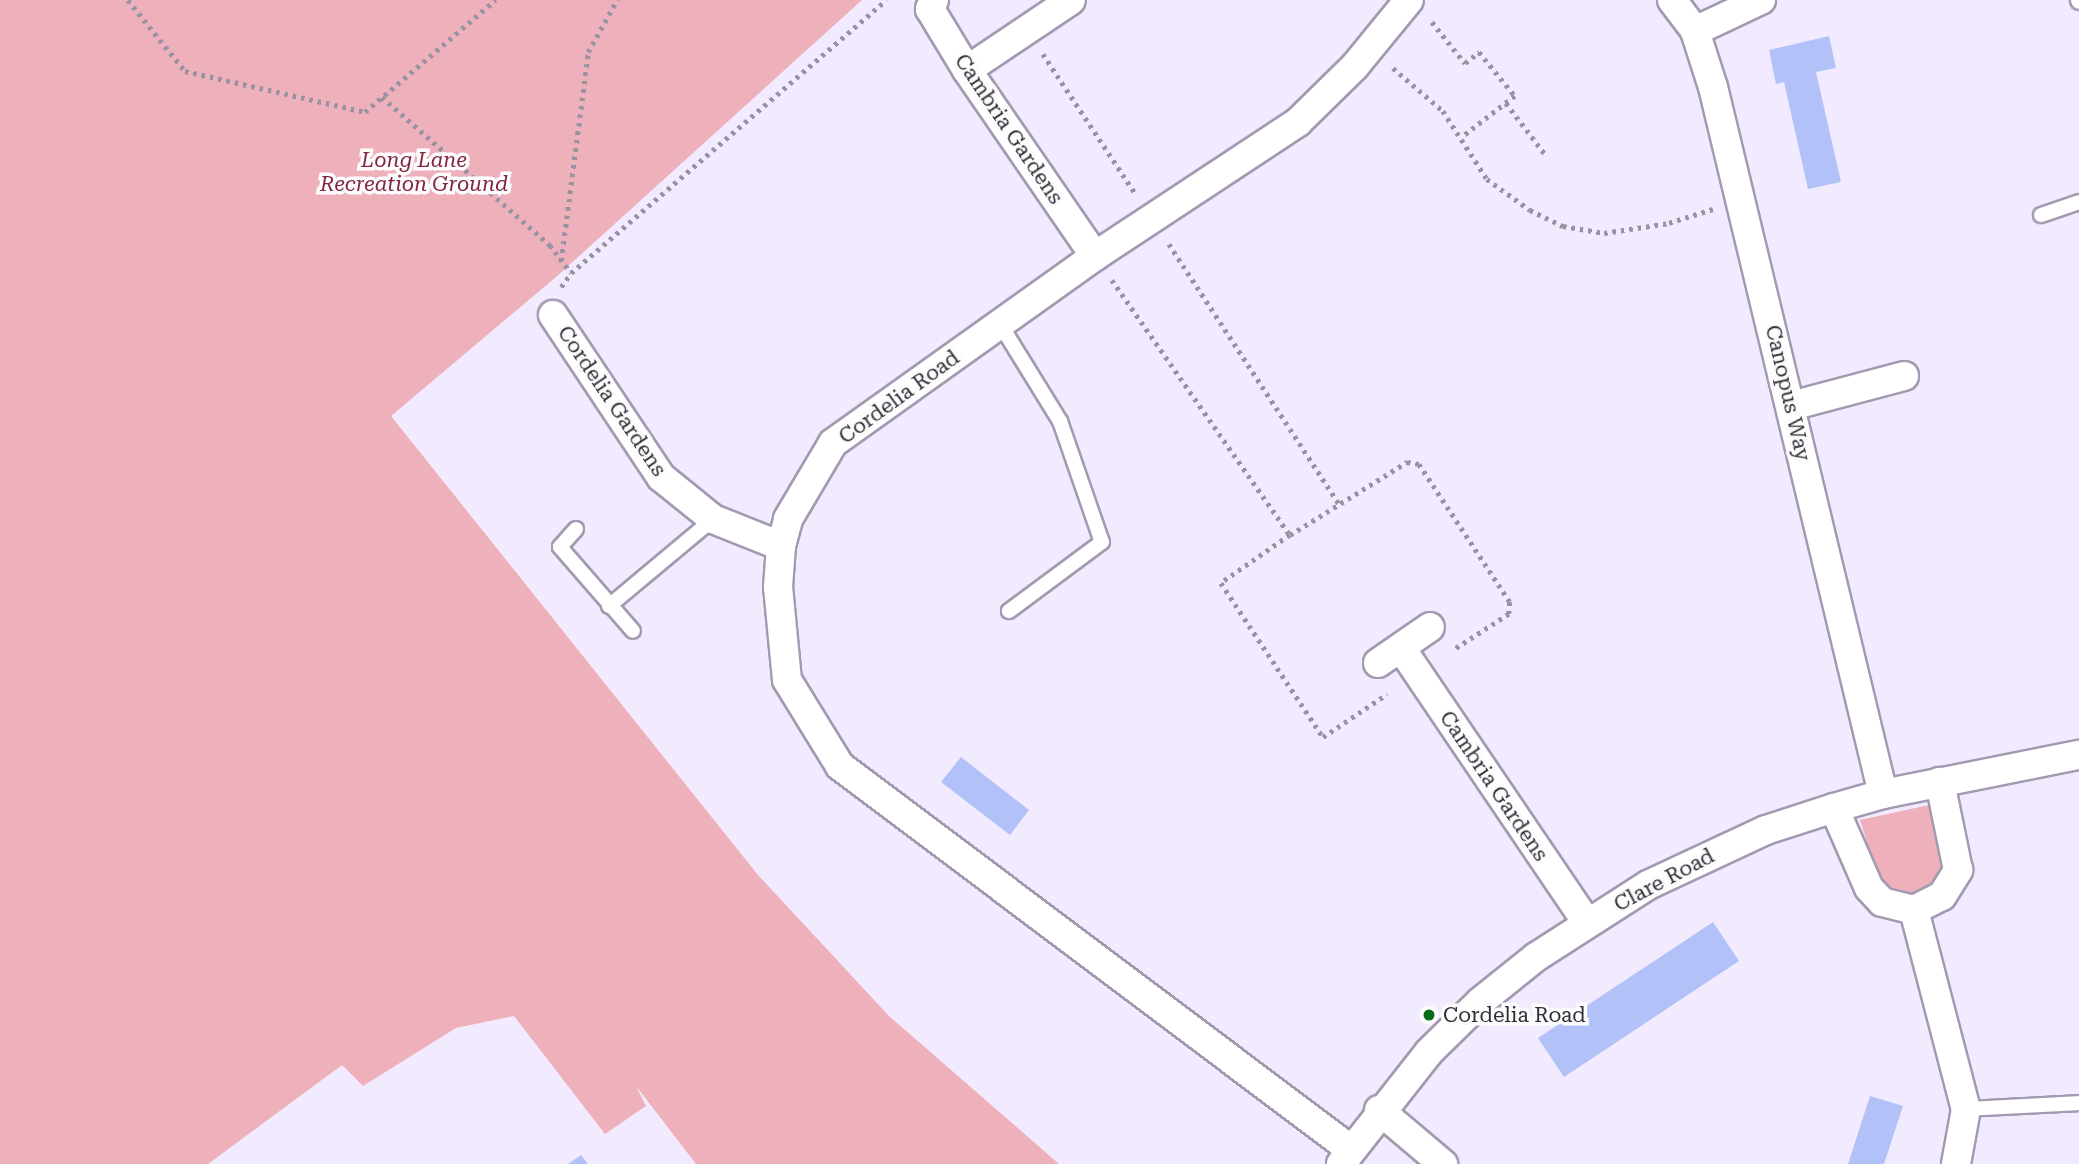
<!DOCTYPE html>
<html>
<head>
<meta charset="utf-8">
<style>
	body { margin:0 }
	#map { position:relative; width:2079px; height:1164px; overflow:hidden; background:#f2ebff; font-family:"Roboto Serif",serif }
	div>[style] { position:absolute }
	.green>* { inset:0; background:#eeb0bb }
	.building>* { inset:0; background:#b2c2f8 }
	.path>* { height:4.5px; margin-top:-2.25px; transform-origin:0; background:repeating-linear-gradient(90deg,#9892a1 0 3.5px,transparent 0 8.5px) }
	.roads { filter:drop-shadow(2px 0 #a39ab1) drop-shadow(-2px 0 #a39ab1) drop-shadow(0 2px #a39ab1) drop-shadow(0 -2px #a39ab1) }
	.service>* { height:14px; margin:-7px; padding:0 7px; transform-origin:7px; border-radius:7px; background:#fff }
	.minor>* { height:28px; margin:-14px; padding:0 14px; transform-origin:14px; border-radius:14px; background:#fff }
	.dots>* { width:19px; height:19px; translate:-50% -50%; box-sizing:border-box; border:4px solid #fcfcfc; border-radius:50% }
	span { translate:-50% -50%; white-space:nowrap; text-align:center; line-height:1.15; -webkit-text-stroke:7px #fcfcfc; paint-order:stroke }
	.street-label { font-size:21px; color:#322e38 }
	.park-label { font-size:21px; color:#822540; font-style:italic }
	.poi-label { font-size:21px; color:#322e38 }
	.left { translate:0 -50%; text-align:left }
</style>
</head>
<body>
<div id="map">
	<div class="green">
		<div style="clip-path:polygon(0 0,862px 0,556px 277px,391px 416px,758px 875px,889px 1016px,1059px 1164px,696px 1164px,636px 1086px,646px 1106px,605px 1134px,514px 1016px,456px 1028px,363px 1086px,342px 1065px,208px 1164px,0 1164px)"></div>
		<div style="clip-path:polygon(1929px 805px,1941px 868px,1928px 887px,1907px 897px,1890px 890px,1877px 873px,1860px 820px)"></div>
	</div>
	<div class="building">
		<div style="clip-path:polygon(1829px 36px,1836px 68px,1816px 72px,1841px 182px,1808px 189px,1784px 82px,1776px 84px,1769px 50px)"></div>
		<div style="clip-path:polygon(961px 757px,1029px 810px,1010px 835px,941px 782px)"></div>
		<div style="clip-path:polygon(1713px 922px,1739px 961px,1564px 1077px,1538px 1038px)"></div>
		<div style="clip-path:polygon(1870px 1096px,1903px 1106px,1884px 1164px,1848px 1164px)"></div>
		<div style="clip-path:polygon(581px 1155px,588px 1164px,568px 1164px)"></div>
	</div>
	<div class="path">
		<div style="left:128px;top:0;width:91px;rotate:51.2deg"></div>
		<div style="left:185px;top:71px;width:185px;rotate:12.8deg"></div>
		<div style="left:365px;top:112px;width:172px;rotate:-40.7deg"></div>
		<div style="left:1432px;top:22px;width:53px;rotate:51.2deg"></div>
		<div style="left:1465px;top:63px;width:18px;rotate:-38deg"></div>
		<div style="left:1479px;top:52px;width:57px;rotate:50.7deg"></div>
		<div style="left:1515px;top:96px;width:68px;rotate:142.1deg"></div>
		<div style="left:1043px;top:54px;width:167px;rotate:56.5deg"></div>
		<div style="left:1393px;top:68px;width:66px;rotate:40.7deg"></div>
		<div style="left:1443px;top:111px;width:81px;rotate:57.1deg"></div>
		<div style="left:1487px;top:179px;width:53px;rotate:35.8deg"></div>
		<div style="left:1530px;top:210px;width:37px;rotate:26deg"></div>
		<div style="left:1563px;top:226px;width:42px;rotate:9.7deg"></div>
		<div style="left:1604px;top:233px;width:66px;rotate:-8.7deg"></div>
		<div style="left:1669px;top:223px;width:46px;rotate:-17.7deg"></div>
		<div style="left:382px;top:97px;width:224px;rotate:41.4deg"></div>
		<div style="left:550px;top:245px;width:35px;rotate:53deg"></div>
		<div style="left:1506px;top:103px;width:64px;rotate:52.6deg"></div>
		<div style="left:1169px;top:244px;width:311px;rotate:56.8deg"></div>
		<div style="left:561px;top:261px;width:211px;rotate:-82.6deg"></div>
		<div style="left:588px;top:52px;width:60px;rotate:-60.9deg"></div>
		<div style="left:1112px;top:280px;width:311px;rotate:55.1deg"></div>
		<div style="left:1290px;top:535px;width:84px;rotate:145.2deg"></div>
		<div style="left:1221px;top:583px;width:185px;rotate:56.5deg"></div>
		<div style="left:1323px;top:737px;width:77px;rotate:-33.9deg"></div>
		<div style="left:561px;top:287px;width:17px;rotate:-54deg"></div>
		<div style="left:571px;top:273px;width:417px;rotate:-40.9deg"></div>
		<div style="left:1290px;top:535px;width:138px;rotate:-32deg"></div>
		<div style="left:1407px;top:462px;width:12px;rotate:9deg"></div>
		<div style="left:1419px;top:464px;width:165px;rotate:56.6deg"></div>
		<div style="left:1510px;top:602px;width:12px;rotate:95deg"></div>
		<div style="left:1509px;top:614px;width:64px;rotate:147.1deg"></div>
	</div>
	<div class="roads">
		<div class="service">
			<div style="left:2078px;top:0;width:2px;rotate:63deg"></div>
			<div style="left:2041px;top:215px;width:40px;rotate:-18.9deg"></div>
			<div style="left:1000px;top:324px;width:114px;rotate:58.3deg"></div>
			<div style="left:1060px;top:421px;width:128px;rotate:70.9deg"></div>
			<div style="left:1102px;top:542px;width:116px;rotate:143.4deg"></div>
			<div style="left:576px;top:529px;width:24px;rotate:132deg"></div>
			<div style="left:560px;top:547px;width:111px;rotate:49deg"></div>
			<div style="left:609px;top:606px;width:136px;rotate:-39.9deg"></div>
			<div style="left:1966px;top:1109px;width:113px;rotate:-3deg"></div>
		</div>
		<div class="minor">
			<div style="left:934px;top:0;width:10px;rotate:114deg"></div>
			<div style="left:930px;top:9px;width:71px;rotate:58.8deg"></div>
			<div style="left:967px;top:70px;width:226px;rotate:55.5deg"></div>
			<div style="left:1672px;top:0;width:39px;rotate:53deg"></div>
			<div style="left:1695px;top:31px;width:59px;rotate:72.2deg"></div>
			<div style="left:1713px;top:87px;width:727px;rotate:76.48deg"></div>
			<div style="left:1695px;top:31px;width:73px;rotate:-25.2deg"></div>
			<div style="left:967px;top:70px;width:125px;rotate:-33.9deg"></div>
			<div style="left:553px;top:315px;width:195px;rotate:56.3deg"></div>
			<div style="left:661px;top:477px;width:67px;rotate:38.9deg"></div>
			<div style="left:713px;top:519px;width:73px;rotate:21.7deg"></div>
			<div style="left:1791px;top:406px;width:117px;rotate:-14.9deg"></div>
			<div style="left:1401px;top:648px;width:332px;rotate:55.9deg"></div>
			<div style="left:1378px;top:663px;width:63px;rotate:-34.7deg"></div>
			<div style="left:1834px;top:808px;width:87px;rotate:66.4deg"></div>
			<div style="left:1869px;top:888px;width:19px;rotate:47deg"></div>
			<div style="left:1882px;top:902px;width:33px;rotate:14deg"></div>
			<div style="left:1914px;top:910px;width:31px;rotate:-27deg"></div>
			<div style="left:1942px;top:896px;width:31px;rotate:-58deg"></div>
			<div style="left:1958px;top:870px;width:90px;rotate:-101.6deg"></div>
			<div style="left:1914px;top:910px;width:206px;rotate:75.4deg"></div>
			<div style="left:1966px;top:1109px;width:56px;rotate:100.3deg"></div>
			<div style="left:1379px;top:1110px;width:84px;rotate:40.2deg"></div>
			<div style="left:1350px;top:1149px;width:638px;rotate:-143.09deg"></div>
			<div style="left:840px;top:766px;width:101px;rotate:-121.6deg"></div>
			<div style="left:787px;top:680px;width:93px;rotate:-95.5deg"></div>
			<div style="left:778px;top:587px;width:41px;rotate:-85.8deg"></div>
			<div style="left:781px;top:546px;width:28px;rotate:-75deg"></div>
			<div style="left:788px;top:519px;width:88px;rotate:-59.4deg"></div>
			<div style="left:833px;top:443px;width:322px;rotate:-35.5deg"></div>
			<div style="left:1095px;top:256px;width:243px;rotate:-33.4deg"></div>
			<div style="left:1298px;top:122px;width:80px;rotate:-44.5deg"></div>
			<div style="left:1355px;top:66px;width:85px;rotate:-50.7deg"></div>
			<div style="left:1341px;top:1164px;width:142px;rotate:-51.8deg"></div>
			<div style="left:1429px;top:1052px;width:71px;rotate:-44.4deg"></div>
			<div style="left:1480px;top:1002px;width:72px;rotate:-38.8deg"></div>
			<div style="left:1536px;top:957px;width:133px;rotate:-32.7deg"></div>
			<div style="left:1648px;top:885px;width:130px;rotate:-25deg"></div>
			<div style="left:1766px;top:830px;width:71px;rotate:-17.9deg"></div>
			<div style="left:1834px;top:808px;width:51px;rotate:-15.9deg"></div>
			<div style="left:1883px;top:794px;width:200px;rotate:-11.3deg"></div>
		</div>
	</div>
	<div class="dots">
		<div style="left:1429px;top:1015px;background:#076c19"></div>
	</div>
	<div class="street-label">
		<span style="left:1009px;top:129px;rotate:56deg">Cambria Gardens</span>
		<span style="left:1788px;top:393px;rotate:77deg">Canopus Way</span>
		<span style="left:899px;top:397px;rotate:-36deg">Cordelia Road</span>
		<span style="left:612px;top:401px;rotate:56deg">Cordelia Gardens</span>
		<span style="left:1494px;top:786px;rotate:56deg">Cambria Gardens</span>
		<span style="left:1664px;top:880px;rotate:-28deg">Clare Road</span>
	</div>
	<div class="park-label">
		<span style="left:414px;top:172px">Long Lane<br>Recreation Ground</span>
	</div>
	<div class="poi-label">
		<span class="left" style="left:1443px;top:1015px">Cordelia Road</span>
	</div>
</div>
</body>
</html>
